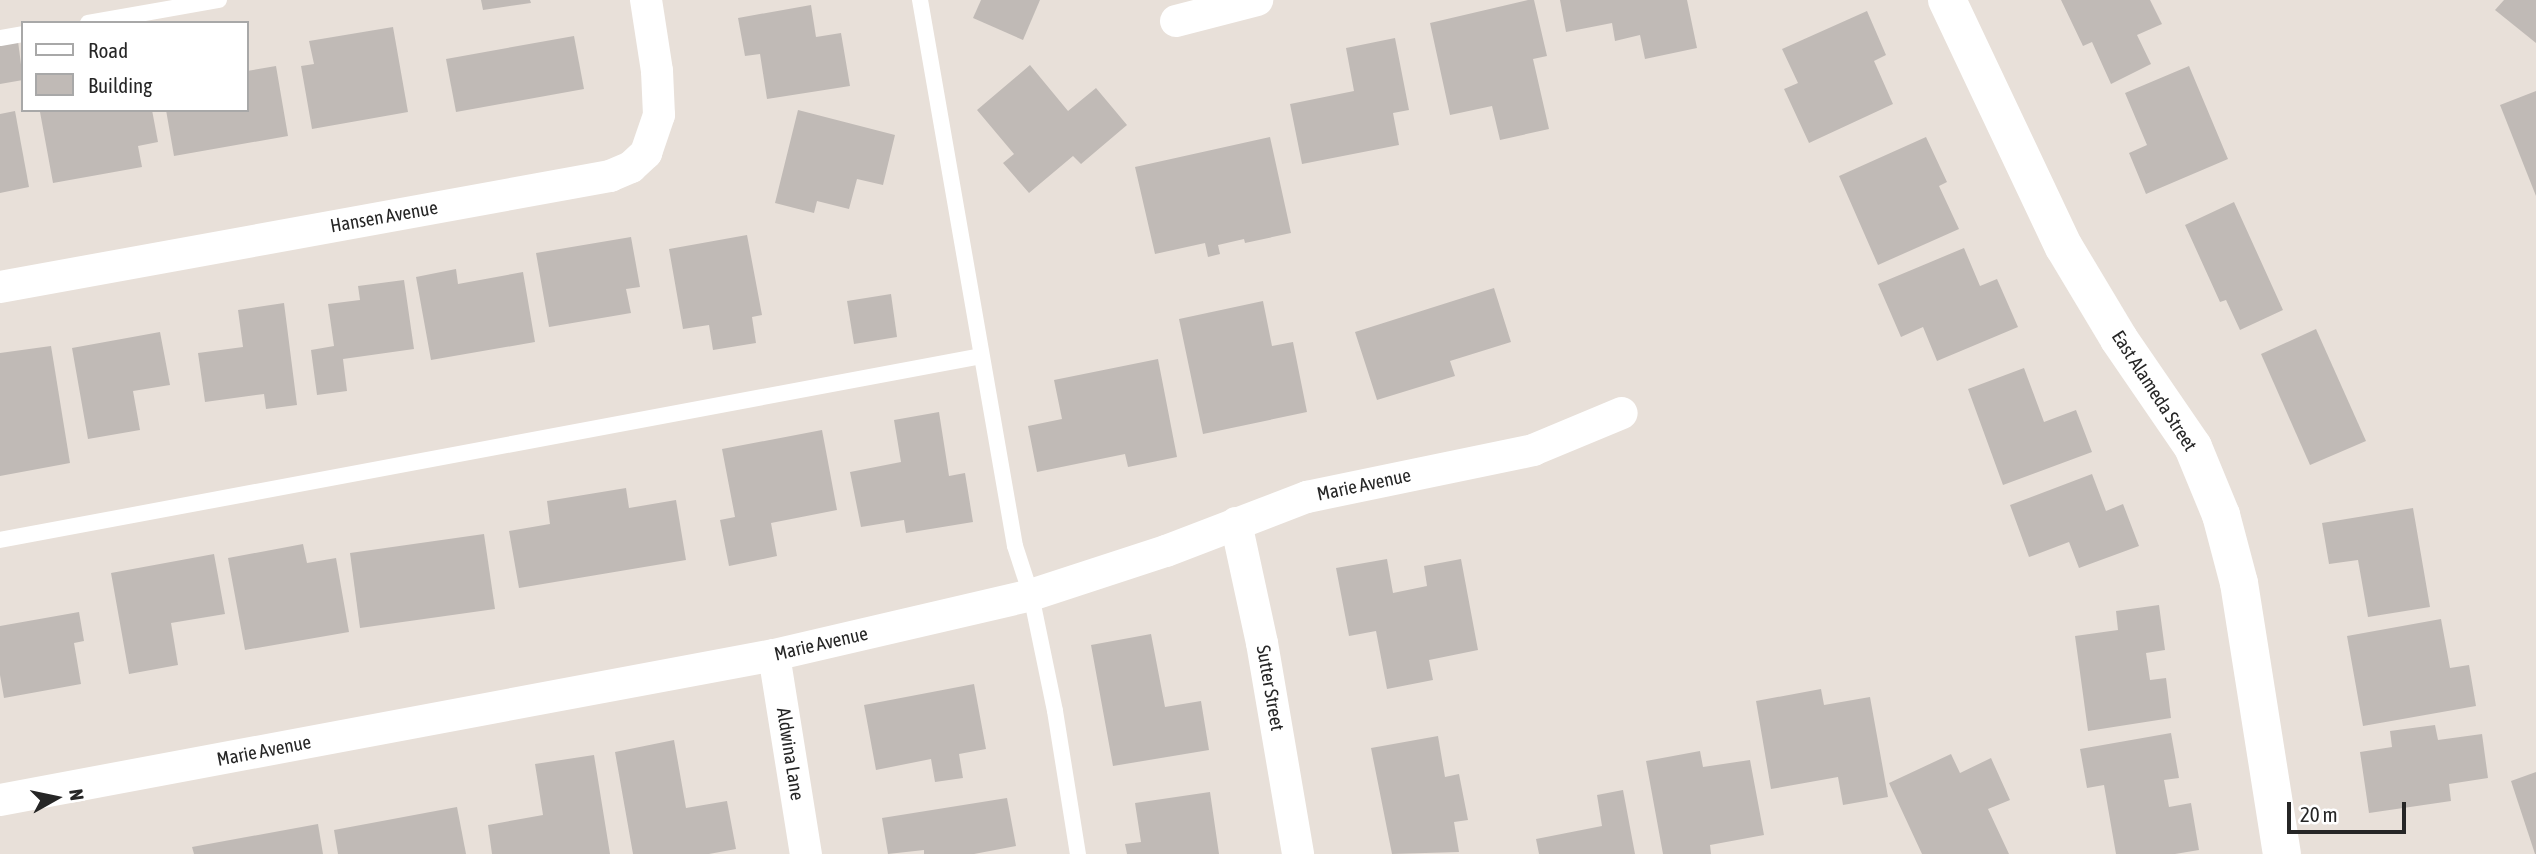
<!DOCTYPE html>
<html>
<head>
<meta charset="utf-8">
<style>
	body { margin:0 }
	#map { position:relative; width:2536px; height:854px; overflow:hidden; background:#e8e0d9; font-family:"Asap Condensed",sans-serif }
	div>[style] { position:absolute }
	.building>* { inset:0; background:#c0bab6 }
	.lane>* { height:16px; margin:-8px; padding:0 8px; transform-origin:8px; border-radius:8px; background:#fff }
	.street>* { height:32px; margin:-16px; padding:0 16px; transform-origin:16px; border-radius:16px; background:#fff }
	.secondary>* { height:38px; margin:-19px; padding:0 19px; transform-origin:19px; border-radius:19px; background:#fff }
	span { translate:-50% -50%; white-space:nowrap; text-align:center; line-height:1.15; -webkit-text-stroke:5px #fff; paint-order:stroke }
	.street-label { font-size:19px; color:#262626 }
	.legend { position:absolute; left:21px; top:21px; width:228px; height:91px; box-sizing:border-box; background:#fff; border:2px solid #a8a8a8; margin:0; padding:9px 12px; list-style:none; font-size:21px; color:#262626 }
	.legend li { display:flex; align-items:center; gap:14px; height:35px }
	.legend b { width:35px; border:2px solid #a8a8a8 }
	.north { position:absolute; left:21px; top:763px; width:70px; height:70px; -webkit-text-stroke:5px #fff; paint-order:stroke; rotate:81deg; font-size:19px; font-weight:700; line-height:28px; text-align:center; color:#262626 }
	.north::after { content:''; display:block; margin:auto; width:24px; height:32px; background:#262626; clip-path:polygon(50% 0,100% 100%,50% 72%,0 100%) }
	.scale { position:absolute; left:2287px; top:802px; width:119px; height:32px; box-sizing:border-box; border:4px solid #262626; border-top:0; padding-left:9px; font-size:21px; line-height:24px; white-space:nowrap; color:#262626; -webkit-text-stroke:5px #fff; paint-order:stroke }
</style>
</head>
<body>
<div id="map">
	<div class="building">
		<div style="clip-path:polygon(481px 0,530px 0,531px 3px,483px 10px)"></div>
		<div style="clip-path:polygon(981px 0,1040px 0,1023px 40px,973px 18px)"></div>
		<div style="clip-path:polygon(1528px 0,1534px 0,1547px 56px,1533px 59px,1549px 129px,1500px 140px,1492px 106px,1450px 115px,1430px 23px)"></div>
		<div style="clip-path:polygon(1560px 0,1687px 0,1697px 48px,1645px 59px,1640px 35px,1615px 41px,1612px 23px,1566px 32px)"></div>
		<div style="clip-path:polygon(2061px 0,2150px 0,2162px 24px,2137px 35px,2151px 64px,2111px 84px,2092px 42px,2083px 46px)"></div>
		<div style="clip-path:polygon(2504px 0,2536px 0,2536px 43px,2495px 10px)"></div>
		<div style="clip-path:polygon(811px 5px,816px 37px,841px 33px,850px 86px,767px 99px,760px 54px,745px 56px,738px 18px)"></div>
		<div style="clip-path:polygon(1867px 11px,1886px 55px,1874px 61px,1893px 104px,1809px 143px,1784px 89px,1798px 83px,1782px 49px)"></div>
		<div style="clip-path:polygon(393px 27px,408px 112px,312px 129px,301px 66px,314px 64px,309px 41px)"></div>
		<div style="clip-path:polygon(574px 36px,584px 89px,456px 112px,446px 59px)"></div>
		<div style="clip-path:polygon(1395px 38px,1409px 110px,1393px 113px,1399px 145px,1302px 164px,1290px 104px,1354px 91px,1346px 48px)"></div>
		<div style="clip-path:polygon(18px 41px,23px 80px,0 84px,0 44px)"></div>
		<div style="clip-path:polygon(1030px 65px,1068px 111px,1096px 88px,1127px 125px,1081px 164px,1073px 156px,1029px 193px,1003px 163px,1014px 154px,977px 110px)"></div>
		<div style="clip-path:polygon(276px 66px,288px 136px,174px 156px,166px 110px,247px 110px,247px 71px)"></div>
		<div style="clip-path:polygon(2189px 66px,2228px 159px,2146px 194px,2129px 153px,2147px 145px,2125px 93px)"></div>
		<div style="clip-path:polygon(2536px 91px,2536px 196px,2500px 105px)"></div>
		<div style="clip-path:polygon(48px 110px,152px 110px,158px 142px,138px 146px,142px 167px,53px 183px,40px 112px)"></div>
		<div style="clip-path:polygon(798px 110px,895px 135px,883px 185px,857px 179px,849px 209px,817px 201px,814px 213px,775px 203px)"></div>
		<div style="clip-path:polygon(15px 111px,29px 187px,0 193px,0 114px)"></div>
		<div style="clip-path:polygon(1270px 137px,1291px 233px,1245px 243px,1244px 239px,1218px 245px,1220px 254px,1208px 257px,1205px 243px,1155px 254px,1135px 167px)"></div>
		<div style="clip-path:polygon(1926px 137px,1947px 182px,1939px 186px,1959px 229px,1878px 265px,1839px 176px)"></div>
		<div style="clip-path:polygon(2234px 202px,2283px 310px,2240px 330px,2226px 300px,2220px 302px,2185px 225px)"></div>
		<div style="clip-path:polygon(747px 235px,762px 315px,752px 317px,756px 343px,713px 350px,709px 325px,683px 329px,669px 249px)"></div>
		<div style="clip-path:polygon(631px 237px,640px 287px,626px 289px,631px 313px,549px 327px,536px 253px)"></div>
		<div style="clip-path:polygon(1964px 248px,1980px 286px,1997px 279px,2018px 327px,1937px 361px,1923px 327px,1901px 337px,1878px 284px)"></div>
		<div style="clip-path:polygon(456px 269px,458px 284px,523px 272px,535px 342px,431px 360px,416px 277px)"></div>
		<div style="clip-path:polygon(404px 280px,414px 349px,343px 359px,347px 391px,317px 395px,311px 350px,334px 346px,328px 304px,360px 300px,358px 286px)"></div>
		<div style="clip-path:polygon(1494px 288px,1511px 342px,1450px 361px,1455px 376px,1377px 400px,1355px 332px)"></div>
		<div style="clip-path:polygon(891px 294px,897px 337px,854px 344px,847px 301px)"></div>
		<div style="clip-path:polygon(1263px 301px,1272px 346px,1293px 342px,1307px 412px,1203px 434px,1179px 319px)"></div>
		<div style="clip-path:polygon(284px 303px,297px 405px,266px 409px,264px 394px,205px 402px,198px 353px,243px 347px,238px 310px)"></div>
		<div style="clip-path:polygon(2316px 329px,2366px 441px,2310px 465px,2261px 354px)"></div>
		<div style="clip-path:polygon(160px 332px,170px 385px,133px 391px,140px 430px,88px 439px,72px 348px)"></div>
		<div style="clip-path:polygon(51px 346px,70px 463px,0 476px,0 353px)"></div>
		<div style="clip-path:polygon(1158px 359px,1177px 457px,1128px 467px,1125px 454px,1037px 472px,1028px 426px,1062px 419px,1054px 380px)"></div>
		<div style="clip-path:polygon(2024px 368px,2044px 422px,2076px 410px,2092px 452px,2003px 485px,1968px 389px)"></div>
		<div style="clip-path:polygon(939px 412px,949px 476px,965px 473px,973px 522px,906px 533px,904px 520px,861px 527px,850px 472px,901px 462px,894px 420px)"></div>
		<div style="clip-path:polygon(822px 430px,837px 510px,771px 523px,777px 556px,729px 566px,720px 520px,735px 517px,722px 449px)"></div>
		<div style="clip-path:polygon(2092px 474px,2106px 511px,2123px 504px,2139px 546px,2079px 568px,2069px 542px,2029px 557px,2010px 505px)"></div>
		<div style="clip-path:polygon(626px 488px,629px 508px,676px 500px,686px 560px,519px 588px,509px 531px,550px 524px,547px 501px)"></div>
		<div style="clip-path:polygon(2413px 508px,2430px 607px,2368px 617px,2358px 560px,2329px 564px,2322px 523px)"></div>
		<div style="clip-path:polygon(484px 534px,495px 609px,360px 628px,350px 553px)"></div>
		<div style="clip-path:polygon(303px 544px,307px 563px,336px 558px,349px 632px,245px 650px,228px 558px)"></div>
		<div style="clip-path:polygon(214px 554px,225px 614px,171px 623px,178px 665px,129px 674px,111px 573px)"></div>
		<div style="clip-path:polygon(1387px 559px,1393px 593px,1427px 586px,1424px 566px,1461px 559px,1478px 650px,1429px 660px,1433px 680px,1387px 689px,1376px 631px,1349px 636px,1336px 568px)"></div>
		<div style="clip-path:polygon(2159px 605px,2165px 650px,2146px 653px,2150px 680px,2166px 678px,2171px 718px,2088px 731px,2075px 636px,2118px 630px,2116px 611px)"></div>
		<div style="clip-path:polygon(79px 612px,84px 641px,74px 643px,81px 684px,4px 698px,0 675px,0 626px)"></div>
		<div style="clip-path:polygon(2441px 619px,2450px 668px,2469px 665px,2476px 706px,2363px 726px,2347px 636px)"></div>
		<div style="clip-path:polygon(1151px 634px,1165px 707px,1201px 701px,1209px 750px,1113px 766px,1091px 645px)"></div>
		<div style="clip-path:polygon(974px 684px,986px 749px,959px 754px,963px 778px,935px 782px,931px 759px,876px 770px,864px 705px)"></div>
		<div style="clip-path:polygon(1821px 689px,1824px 705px,1870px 697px,1888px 797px,1843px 805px,1838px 777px,1771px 789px,1756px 701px)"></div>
		<div style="clip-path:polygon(2435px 725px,2438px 740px,2482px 734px,2488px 778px,2449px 784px,2451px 801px,2369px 813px,2360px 752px,2392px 747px,2390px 731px)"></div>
		<div style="clip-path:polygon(2171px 733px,2179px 778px,2164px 780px,2169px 807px,2191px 803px,2199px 850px,2175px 854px,2116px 854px,2104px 785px,2087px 788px,2080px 749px)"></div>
		<div style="clip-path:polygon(1438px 736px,1445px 777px,1459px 774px,1468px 820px,1454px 822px,1459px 852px,1392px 854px,1371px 748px)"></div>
		<div style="clip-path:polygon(674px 740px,686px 808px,727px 801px,736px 849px,709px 854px,633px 854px,615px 752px)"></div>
		<div style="clip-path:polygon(1700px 751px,1703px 767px,1750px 760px,1764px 835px,1710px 845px,1711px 854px,1663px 854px,1646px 761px)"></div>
		<div style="clip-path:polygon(1951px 754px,1960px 773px,1991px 758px,2010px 800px,1988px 809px,2009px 854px,1922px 854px,1889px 783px)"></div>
		<div style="clip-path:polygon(594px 755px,610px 854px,492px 854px,488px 825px,543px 815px,535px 764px)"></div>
		<div style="clip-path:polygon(2536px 772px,2536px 854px,2535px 854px,2511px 781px)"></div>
		<div style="clip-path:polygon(1623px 790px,1635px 854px,1539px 854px,1536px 839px,1602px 826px,1597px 795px)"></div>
		<div style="clip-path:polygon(1210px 792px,1219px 854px,1127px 854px,1125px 844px,1141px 842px,1135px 803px)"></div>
		<div style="clip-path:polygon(1007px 798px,1016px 846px,974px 854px,924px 854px,924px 850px,888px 854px,882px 818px)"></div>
		<div style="clip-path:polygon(457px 807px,466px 854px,338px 854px,334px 830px)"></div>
		<div style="clip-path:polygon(318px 824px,323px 854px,194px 854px,192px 847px)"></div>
	</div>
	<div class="lane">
		<div style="left:920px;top:0;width:554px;rotate:80.13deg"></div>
		<div style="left:1015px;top:546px;width:52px;rotate:71.9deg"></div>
		<div style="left:1031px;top:595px;width:118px;rotate:78.3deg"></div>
		<div style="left:1055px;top:711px;width:145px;rotate:80.9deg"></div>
		<div style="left:88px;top:23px;width:133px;rotate:-10deg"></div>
		<div style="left:0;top:38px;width:23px;rotate:-10deg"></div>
		<div style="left:0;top:540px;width:998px;rotate:-10.62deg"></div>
	</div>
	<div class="street">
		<div style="left:1176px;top:21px;width:84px;rotate:-14.5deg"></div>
		<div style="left:0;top:287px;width:620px;rotate:-10.31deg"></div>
		<div style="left:610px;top:176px;width:23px;rotate:-23deg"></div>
		<div style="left:631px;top:167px;width:21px;rotate:-43deg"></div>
		<div style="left:646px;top:153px;width:40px;rotate:-71.1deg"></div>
		<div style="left:659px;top:115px;width:44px;rotate:-92.6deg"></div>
		<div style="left:657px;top:71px;width:72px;rotate:-98.8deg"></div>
		<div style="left:1236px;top:523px;width:123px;rotate:77.8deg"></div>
		<div style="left:1262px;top:643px;width:214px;rotate:80.3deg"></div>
		<div style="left:774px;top:655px;width:202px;rotate:80.9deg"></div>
		<div style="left:0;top:800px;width:787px;rotate:-10.61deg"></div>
		<div style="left:774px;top:655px;width:264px;rotate:-13.1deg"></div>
		<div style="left:1031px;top:595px;width:142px;rotate:-18.1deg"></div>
		<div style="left:1166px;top:551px;width:151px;rotate:-21deg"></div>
		<div style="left:1307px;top:497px;width:231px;rotate:-11.7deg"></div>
		<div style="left:1533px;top:450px;width:96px;rotate:-22.6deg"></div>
	</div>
	<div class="secondary">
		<div style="left:1947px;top:0;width:273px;rotate:64.7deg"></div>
		<div style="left:2064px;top:247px;width:107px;rotate:59.1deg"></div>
		<div style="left:2119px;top:339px;width:131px;rotate:55.6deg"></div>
		<div style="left:2193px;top:447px;width:74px;rotate:67.6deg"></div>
		<div style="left:2221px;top:515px;width:70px;rotate:75.2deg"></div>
		<div style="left:2239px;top:583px;width:274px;rotate:81deg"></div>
	</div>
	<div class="street-label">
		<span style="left:384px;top:217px;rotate:-10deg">Hansen Avenue</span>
		<span style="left:2154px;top:391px;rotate:57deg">East Alameda Street</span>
		<span style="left:1364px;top:485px;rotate:-12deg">Marie Avenue</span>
		<span style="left:821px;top:644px;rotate:-13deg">Marie Avenue</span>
		<span style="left:1270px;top:688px;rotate:80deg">Sutter Street</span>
		<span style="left:264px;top:751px;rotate:-11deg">Marie Avenue</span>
		<span style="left:790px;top:754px;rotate:81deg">Aldwina Lane</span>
	</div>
	<ul class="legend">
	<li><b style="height:9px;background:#fff"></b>Road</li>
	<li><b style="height:19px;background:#c0bab6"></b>Building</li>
	</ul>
	<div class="north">N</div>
	<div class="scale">20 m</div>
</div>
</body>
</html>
